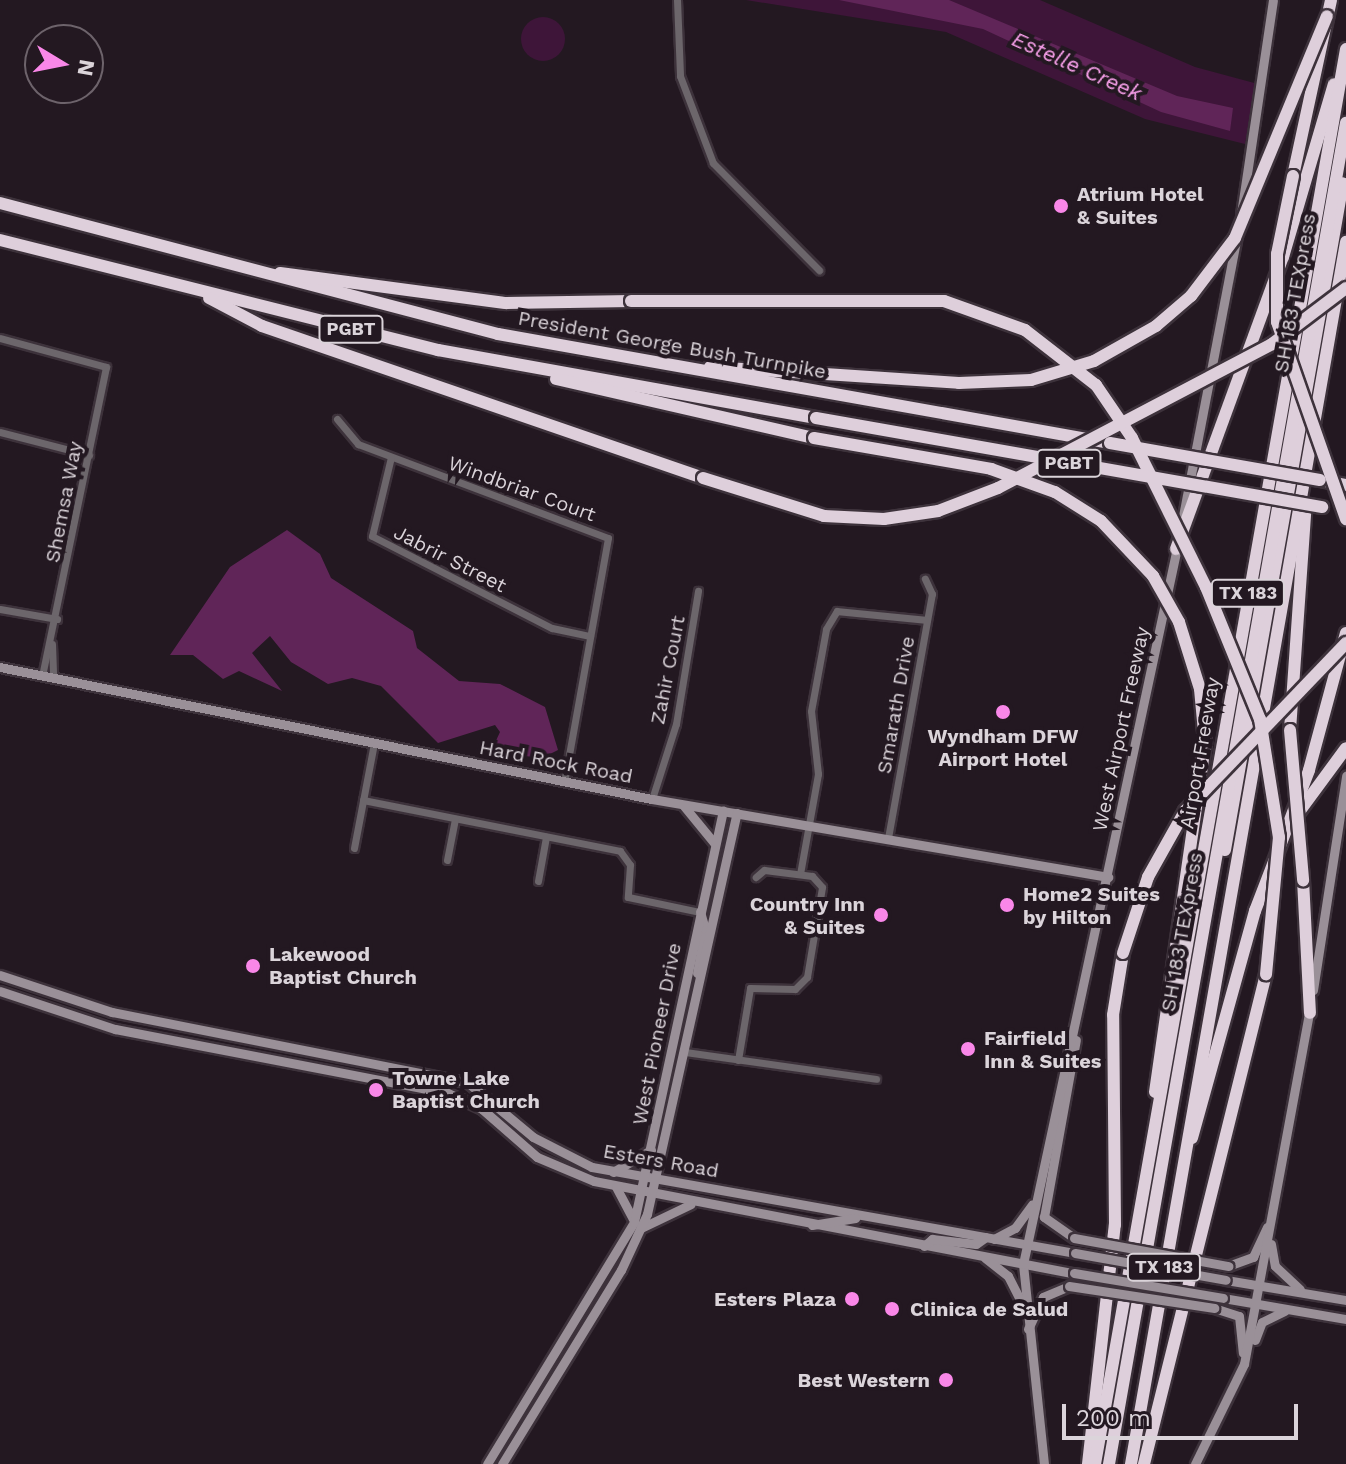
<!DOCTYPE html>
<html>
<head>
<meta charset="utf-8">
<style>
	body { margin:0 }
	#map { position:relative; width:1346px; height:1464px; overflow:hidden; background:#231821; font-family:"Work Sans",sans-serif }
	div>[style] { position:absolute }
	.green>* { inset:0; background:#3e1539 }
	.round { border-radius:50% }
	.water>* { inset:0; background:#602558 }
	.roads { filter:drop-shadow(2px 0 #3d323b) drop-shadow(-2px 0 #3d323b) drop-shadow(0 2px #3d323b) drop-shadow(0 -2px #3d323b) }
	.street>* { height:7px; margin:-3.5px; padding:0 3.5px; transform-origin:3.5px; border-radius:3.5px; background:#6c666b }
	.secondary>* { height:9px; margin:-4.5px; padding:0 4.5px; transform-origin:4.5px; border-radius:4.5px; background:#9a9098 }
	.highway>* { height:12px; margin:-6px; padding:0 6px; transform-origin:6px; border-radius:6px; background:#decfdb }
	.bridges { filter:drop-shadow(2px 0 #3d323b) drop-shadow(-2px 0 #3d323b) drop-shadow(0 2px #3d323b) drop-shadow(0 -2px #3d323b) }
	.secondary-bridge>* { height:9px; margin:-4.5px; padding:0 4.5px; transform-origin:4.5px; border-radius:4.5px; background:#9a9098 }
	.highway-bridge>* { height:12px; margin:-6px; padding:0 6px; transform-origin:6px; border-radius:6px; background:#decfdb }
	.dots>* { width:22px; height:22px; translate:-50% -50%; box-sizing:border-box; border:4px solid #231821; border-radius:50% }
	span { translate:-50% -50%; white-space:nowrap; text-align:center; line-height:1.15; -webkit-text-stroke:8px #231821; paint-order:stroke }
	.shield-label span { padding:2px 6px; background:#231821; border:2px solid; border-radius:6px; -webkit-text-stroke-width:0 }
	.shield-label { font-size:18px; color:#dbd4da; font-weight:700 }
	.poi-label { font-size:20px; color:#dbd4da; font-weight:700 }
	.left { translate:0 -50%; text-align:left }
	.right { translate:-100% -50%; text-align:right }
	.street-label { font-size:20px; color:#dbd4da }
	.water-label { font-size:22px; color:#f9a0eb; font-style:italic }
	.north { position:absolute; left:24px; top:24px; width:80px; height:80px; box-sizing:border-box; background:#231821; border:2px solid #6d636b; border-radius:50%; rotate:100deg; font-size:22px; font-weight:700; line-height:32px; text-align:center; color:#dbd4da }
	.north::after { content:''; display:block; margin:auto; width:28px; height:36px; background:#f987e8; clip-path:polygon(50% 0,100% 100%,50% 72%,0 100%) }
	.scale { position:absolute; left:1062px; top:1404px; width:236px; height:36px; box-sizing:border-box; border:4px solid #dbd4da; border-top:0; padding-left:10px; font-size:24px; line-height:28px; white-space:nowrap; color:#dbd4da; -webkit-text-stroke:6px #231821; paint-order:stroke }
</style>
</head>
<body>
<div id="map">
	<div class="green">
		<div style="clip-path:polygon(746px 0,1040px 0,1195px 67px,1258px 84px,1245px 144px,1145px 119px,946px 32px)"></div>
		<div class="round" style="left:521px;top:17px;width:44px;height:44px"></div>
	</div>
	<div class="water">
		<div style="clip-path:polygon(839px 0,949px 0,1177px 96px,1233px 108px,1230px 131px,1161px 112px,983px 29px)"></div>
		<div style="clip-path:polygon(287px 530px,320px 554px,331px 578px,413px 631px,417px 648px,459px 681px,500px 684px,545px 707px,558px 750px,542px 758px,500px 753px,493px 747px,500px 732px,495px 725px,438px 743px,381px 686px,352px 678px,328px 684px,291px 662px,270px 636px,252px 653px,282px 691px,239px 671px,223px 679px,193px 655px,170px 655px,230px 567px)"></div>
	</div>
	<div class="roads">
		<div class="street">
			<div style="left:677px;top:0;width:76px;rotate:87.7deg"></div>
			<div style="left:680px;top:76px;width:93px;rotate:69.2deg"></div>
			<div style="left:713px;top:163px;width:151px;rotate:45.3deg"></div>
			<div style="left:0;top:338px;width:110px;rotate:15.3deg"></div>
			<div style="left:106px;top:367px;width:315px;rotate:101.7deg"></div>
			<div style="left:337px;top:419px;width:33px;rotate:50deg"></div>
			<div style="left:358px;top:444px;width:267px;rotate:20.6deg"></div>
			<div style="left:608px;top:538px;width:248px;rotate:100.2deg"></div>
			<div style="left:0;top:432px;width:92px;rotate:14.5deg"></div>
			<div style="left:391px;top:457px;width:81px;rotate:103.5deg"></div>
			<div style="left:372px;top:536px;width:202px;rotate:27.1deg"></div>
			<div style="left:552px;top:628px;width:39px;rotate:12deg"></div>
			<div style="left:0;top:609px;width:58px;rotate:10deg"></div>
			<div style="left:52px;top:644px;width:34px;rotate:88deg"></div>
			<div style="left:652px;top:799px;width:79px;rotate:-72.3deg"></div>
			<div style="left:676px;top:724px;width:135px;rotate:-80.6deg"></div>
			<div style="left:363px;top:800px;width:262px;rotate:11.2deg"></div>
			<div style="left:620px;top:851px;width:17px;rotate:54deg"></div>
			<div style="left:630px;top:865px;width:32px;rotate:94deg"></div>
			<div style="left:628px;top:897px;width:74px;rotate:11.8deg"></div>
			<div style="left:888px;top:838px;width:248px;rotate:-79.8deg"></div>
			<div style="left:932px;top:594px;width:17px;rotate:-115deg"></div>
			<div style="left:354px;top:848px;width:107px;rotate:-79.2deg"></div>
			<div style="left:447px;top:860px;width:42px;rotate:-79deg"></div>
			<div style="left:800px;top:874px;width:102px;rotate:-79.8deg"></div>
			<div style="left:818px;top:774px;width:63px;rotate:-96.3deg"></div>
			<div style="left:811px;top:711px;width:83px;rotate:-79.6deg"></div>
			<div style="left:826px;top:629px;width:21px;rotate:-59deg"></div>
			<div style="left:837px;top:611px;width:90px;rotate:5.7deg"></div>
			<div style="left:538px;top:881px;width:45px;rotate:-79.7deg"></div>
			<div style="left:685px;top:1052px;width:193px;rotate:8deg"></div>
			<div style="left:738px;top:1060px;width:73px;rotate:-80.5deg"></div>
			<div style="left:750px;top:988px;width:45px;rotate:1.3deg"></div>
			<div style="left:795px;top:989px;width:17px;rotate:-45deg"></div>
			<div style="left:807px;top:977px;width:91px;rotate:-80.5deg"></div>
			<div style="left:822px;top:887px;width:15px;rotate:-132deg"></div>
			<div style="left:812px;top:876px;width:48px;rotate:-172.9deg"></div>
			<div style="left:764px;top:870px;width:11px;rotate:139deg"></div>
		</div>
		<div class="secondary">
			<div style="left:1241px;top:214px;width:216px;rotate:-81.5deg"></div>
			<div style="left:1183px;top:516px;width:285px;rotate:-79.1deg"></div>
			<div style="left:0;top:667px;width:665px;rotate:11.45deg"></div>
			<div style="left:652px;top:799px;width:463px;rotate:9.7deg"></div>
			<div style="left:683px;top:805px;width:50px;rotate:50.6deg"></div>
			<div style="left:697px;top:973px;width:45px;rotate:-79.7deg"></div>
			<div style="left:705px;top:929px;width:18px;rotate:-106deg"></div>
			<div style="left:0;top:975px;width:118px;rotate:18.3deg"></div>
			<div style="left:112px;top:1012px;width:362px;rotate:11.2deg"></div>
			<div style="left:467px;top:1082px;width:86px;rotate:39.8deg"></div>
			<div style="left:533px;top:1137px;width:66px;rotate:27deg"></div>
			<div style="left:592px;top:1167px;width:491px;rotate:10.1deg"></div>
			<div style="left:1313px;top:990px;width:217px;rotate:-81.2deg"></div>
			<div style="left:0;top:991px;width:121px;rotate:18.3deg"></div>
			<div style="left:115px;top:1029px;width:339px;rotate:10.9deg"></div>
			<div style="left:448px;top:1093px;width:38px;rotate:25deg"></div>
			<div style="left:482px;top:1109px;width:73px;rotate:41.1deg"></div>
			<div style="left:537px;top:1157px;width:62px;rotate:22.8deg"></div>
			<div style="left:594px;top:1181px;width:489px;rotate:10.9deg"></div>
			<div style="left:613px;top:1172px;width:44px;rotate:-30.1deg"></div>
			<div style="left:616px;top:1187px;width:36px;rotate:62deg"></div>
			<div style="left:812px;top:1225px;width:44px;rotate:-9.2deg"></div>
			<div style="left:641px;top:1228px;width:55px;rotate:-25.6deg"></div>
			<div style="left:1074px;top:1238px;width:37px;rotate:-145deg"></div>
			<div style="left:1044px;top:1217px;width:180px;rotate:-79.8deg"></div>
			<div style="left:994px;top:1239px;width:24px;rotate:-28deg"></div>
			<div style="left:1015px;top:1228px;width:29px;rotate:-54deg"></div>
			<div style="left:1271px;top:1244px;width:22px;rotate:80deg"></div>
			<div style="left:1275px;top:1266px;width:34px;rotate:43deg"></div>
			<div style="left:924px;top:1246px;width:11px;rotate:-41deg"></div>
			<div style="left:932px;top:1239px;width:44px;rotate:6.5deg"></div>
			<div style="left:976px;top:1244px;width:12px;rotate:-35deg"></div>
			<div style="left:985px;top:1258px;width:29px;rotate:38deg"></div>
			<div style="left:1008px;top:1276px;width:33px;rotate:63deg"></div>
			<div style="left:1228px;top:1266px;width:27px;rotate:-20deg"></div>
			<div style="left:1253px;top:1257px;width:33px;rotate:-65deg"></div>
			<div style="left:1226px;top:1280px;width:122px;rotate:9.5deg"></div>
			<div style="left:1223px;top:1298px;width:125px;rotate:9.7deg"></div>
			<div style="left:1214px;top:1308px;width:26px;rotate:18deg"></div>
			<div style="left:1239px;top:1316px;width:37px;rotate:84deg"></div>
			<div style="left:1028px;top:1329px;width:35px;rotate:-65deg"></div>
			<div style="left:1043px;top:1297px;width:28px;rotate:-23deg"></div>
			<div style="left:1255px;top:1340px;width:19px;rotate:-69deg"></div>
			<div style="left:1262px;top:1322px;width:25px;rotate:-26deg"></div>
			<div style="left:487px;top:1464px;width:283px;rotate:-58.7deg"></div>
			<div style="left:634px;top:1222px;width:421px;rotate:-77.8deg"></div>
			<div style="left:502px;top:1464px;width:228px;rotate:-58.5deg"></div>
			<div style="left:621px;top:1270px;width:62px;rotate:-65.1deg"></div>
			<div style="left:647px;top:1214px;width:411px;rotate:-77.4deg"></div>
			<div style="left:1044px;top:1464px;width:201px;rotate:-96deg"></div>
			<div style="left:1023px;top:1264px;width:737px;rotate:-77.87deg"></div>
			<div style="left:1195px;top:1464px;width:111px;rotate:-63.9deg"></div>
			<div style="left:1244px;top:1364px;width:361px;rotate:-79.5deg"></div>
		</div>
		<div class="highway">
			<div style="left:1293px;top:176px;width:180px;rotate:-77.8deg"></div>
			<div style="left:0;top:203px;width:515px;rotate:14.74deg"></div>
			<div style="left:498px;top:334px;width:622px;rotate:10.1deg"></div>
			<div style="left:0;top:240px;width:452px;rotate:14.1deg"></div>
			<div style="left:438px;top:350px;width:384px;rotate:10.2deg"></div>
			<div style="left:280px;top:273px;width:228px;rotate:7.6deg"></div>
			<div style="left:506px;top:303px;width:125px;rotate:-0.9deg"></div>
			<div style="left:209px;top:298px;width:60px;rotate:27.8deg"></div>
			<div style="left:262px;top:326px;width:466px;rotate:19deg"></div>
			<div style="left:710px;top:367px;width:115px;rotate:3.5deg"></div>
			<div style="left:556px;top:379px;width:265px;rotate:12.9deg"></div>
			<div style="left:1320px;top:480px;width:26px;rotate:11deg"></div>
			<div style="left:1176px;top:549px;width:311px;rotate:-69.9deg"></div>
			<div style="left:1283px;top:257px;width:180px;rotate:-73.6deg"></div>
			<div style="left:1290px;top:730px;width:217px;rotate:-86deg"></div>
			<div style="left:1299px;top:812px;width:79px;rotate:-53.7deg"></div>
			<div style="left:1225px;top:850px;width:677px;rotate:-79.97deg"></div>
			<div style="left:1303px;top:880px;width:133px;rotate:87deg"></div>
			<div style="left:1155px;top:1092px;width:353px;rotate:-81.8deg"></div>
			<div style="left:1192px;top:1138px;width:236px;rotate:-74.5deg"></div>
			<div style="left:1255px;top:911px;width:151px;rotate:-69deg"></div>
			<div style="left:1309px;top:770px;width:142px;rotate:-74.9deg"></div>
			<div style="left:1088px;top:1464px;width:241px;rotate:-83.6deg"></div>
			<div style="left:1115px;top:1225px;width:210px;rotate:-90.5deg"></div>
			<div style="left:1113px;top:1015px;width:63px;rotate:-80.8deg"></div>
			<div style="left:1095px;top:1464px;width:1437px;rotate:-79.94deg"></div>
			<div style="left:1109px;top:1464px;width:1362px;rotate:-79.98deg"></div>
			<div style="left:1131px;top:1464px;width:1241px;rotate:-80.02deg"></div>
			<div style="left:1144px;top:1464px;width:505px;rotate:-76.02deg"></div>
		</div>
	</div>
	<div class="bridges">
		<div class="secondary-bridge">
			<div style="left:1074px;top:1238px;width:157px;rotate:10.3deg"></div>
			<div style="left:1075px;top:1253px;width:153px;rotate:10.1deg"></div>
			<div style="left:1074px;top:1273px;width:151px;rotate:9.5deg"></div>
			<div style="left:1069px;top:1286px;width:147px;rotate:8.6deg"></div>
		</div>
		<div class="highway-bridge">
			<div style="left:1293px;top:176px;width:80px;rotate:101.6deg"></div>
			<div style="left:1277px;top:254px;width:68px;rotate:90deg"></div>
			<div style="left:1277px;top:322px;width:209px;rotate:70.7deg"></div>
			<div style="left:631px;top:301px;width:313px"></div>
			<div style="left:944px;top:301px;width:86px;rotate:19.7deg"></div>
			<div style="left:1025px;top:330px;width:90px;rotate:37.8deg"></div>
			<div style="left:1096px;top:385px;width:64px;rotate:55.8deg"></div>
			<div style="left:1132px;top:438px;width:166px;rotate:63.6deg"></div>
			<div style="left:1206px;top:587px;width:143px;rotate:67.8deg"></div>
			<div style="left:1260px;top:719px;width:120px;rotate:80.9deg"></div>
			<div style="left:1279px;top:837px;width:138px;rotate:95.4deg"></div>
			<div style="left:825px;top:374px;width:134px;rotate:3.8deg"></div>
			<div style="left:959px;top:383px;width:72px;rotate:-2.4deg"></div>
			<div style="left:1031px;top:380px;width:66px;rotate:-16.8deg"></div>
			<div style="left:1094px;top:361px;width:71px;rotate:-29.4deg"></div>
			<div style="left:1156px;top:326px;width:46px;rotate:-40.6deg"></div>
			<div style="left:1191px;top:296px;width:73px;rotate:-52.8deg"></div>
			<div style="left:1235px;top:238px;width:240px;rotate:-67.5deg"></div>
			<div style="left:816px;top:418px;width:514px;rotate:9.98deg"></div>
			<div style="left:814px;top:438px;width:180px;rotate:9.9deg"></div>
			<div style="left:991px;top:469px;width:68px;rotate:19.8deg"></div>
			<div style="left:1055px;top:492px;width:54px;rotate:32.2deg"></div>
			<div style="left:1101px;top:521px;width:76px;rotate:46.6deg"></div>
			<div style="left:1153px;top:576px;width:53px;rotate:60.5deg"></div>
			<div style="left:1179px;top:622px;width:70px;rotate:72.6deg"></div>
			<div style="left:1200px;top:689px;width:54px;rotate:84.7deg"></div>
			<div style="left:1110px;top:443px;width:213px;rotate:10deg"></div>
			<div style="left:703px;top:478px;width:127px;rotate:17.4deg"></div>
			<div style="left:824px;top:516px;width:60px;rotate:2.9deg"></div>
			<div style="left:884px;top:519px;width:55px;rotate:-8.4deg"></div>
			<div style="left:938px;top:511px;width:64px;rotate:-21deg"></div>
			<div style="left:998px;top:488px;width:310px;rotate:-27.7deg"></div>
			<div style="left:1272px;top:344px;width:93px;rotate:-37.1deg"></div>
			<div style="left:1290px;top:730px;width:151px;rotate:85deg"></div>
			<div style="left:1123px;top:953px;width:80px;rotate:-71.8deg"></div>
			<div style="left:1148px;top:877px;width:76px;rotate:-60.7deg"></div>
			<div style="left:1185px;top:811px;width:233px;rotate:-46.2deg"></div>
		</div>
	</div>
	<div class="dots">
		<div style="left:1061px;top:206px;background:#f987e8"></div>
		<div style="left:1003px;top:712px;background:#f987e8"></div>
		<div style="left:1007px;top:905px;background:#f987e8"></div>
		<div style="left:881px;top:915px;background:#f987e8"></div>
		<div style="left:253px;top:966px;background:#f987e8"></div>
		<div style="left:968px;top:1049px;background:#f987e8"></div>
		<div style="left:376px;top:1090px;background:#f987e8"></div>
		<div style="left:852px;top:1299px;background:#f987e8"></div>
		<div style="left:892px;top:1309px;background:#f987e8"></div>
		<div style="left:946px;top:1380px;background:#f987e8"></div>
	</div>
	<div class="shield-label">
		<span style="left:351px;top:329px">PGBT</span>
		<span style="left:1069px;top:463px">PGBT</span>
		<span style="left:1248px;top:593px">TX 183</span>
		<span style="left:1164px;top:1267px">TX 183</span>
	</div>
	<div class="poi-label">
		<span class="left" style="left:1077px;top:206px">Atrium Hotel<br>&amp; Suites</span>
		<span style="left:1003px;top:748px">Wyndham DFW<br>Airport Hotel</span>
		<span class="left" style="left:1023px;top:906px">Home2 Suites<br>by Hilton</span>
		<span class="right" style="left:865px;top:916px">Country Inn<br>&amp; Suites</span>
		<span class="left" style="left:269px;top:966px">Lakewood<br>Baptist Church</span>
		<span class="left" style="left:984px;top:1050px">Fairfield<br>Inn &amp; Suites</span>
		<span class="left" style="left:392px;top:1090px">Towne Lake<br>Baptist Church</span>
		<span class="right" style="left:836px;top:1299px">Esters Plaza</span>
		<span class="left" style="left:910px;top:1309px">Clinica de Salud</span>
		<span class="right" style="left:930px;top:1380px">Best Western</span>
	</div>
	<div class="street-label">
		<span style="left:1295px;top:293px;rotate:-80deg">SH 183 TEXpress</span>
		<span style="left:672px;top:345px;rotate:10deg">President George Bush Turnpike</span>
		<span style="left:522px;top:489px;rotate:20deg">Windbriar Court</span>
		<span style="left:64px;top:502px;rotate:-79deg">Shemsa Way</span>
		<span style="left:450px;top:559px;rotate:27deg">Jabrir Street</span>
		<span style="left:668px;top:670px;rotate:-79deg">Zahir Court</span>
		<span style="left:896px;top:705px;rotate:-80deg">Smarath Drive</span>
		<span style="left:1121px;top:729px;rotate:-78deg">West Airport Freeway</span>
		<span style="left:1200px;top:753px;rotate:-80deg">Airport Freeway</span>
		<span style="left:556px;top:762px;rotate:11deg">Hard Rock Road</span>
		<span style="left:1182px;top:932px;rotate:-80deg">SH 183 TEXpress</span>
		<span style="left:657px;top:1034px;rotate:-79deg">West Pioneer Drive</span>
		<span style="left:661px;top:1161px;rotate:10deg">Esters Road</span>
	</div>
	<div class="water-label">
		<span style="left:1077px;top:66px;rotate:24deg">Estelle Creek</span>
	</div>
	<div class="north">N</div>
	<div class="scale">200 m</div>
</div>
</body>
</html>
